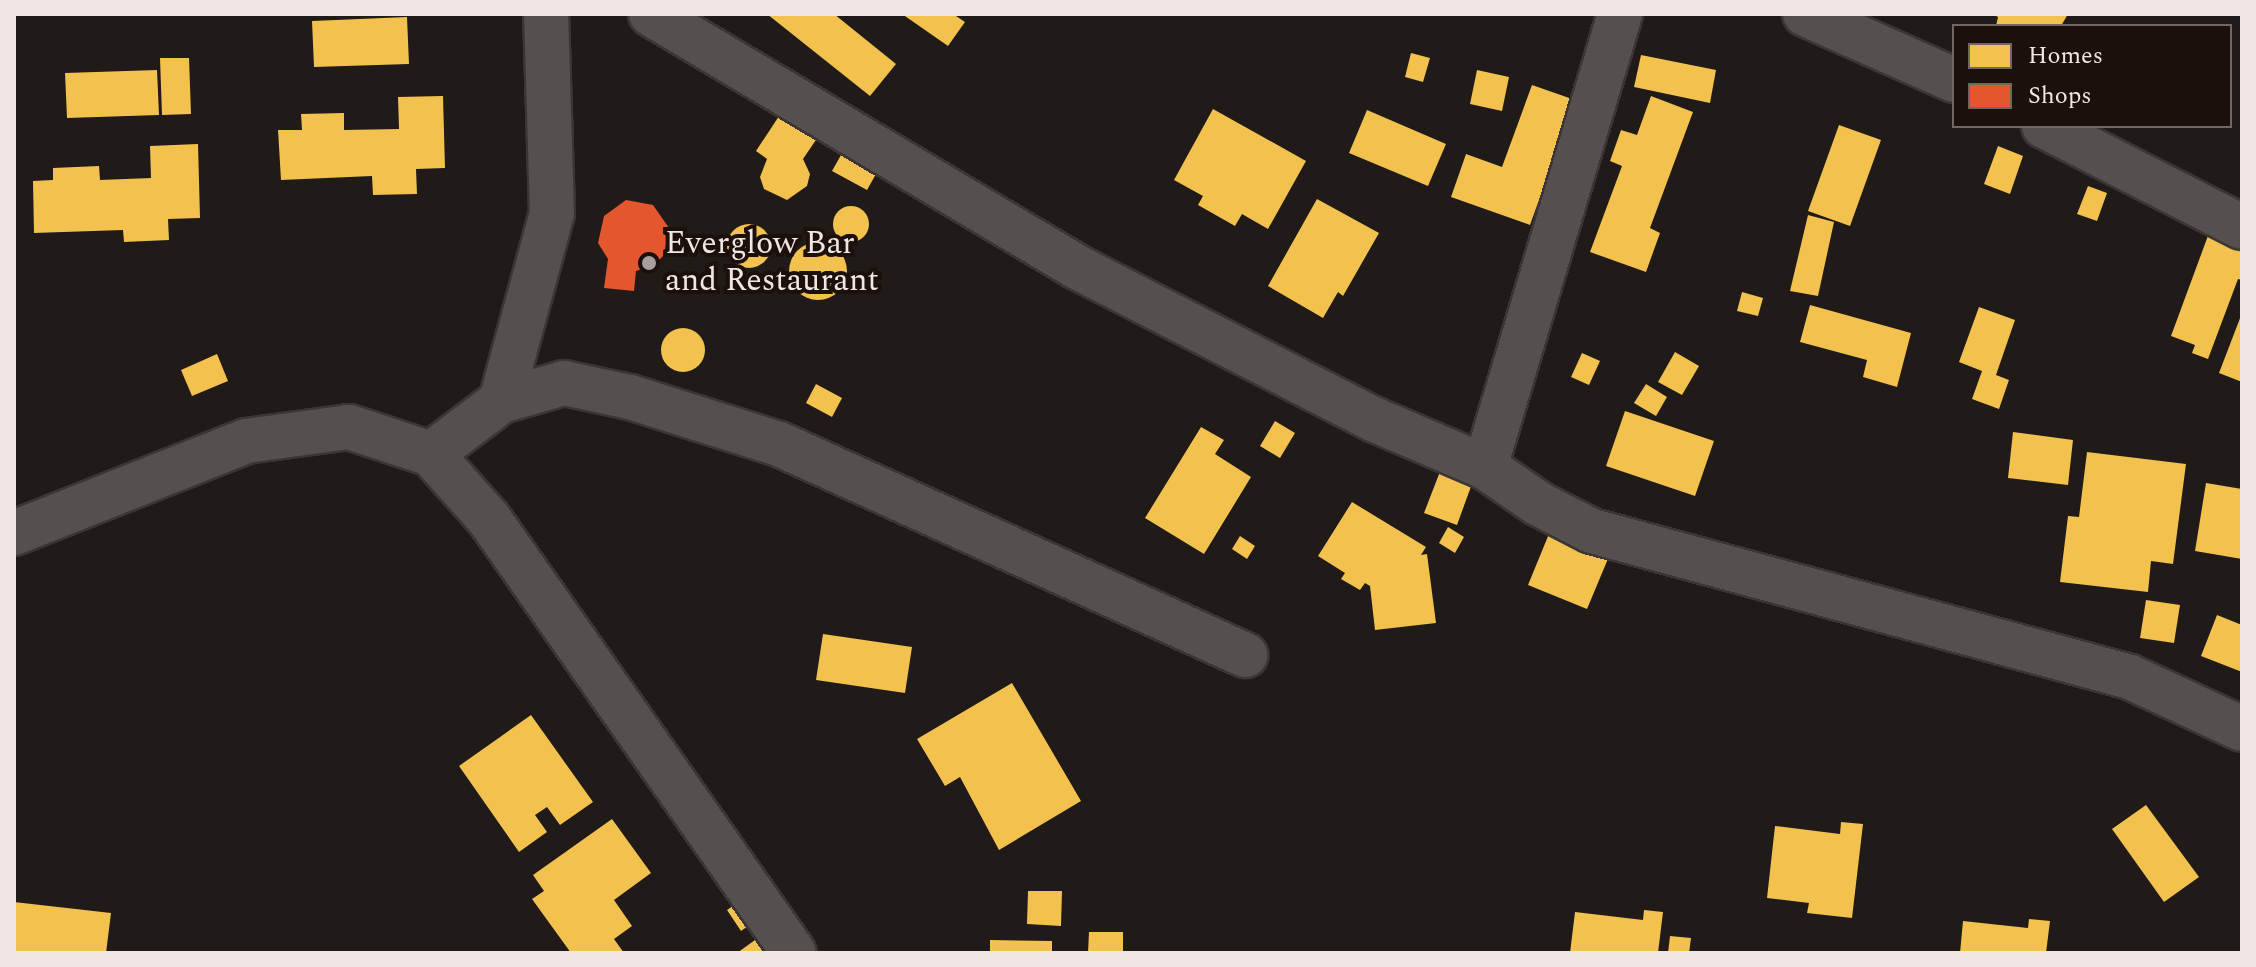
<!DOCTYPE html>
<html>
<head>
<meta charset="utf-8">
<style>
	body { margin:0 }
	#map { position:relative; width:2256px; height:967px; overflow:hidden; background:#201a18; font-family:Spectral,serif }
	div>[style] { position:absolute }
	.homes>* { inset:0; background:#f2c14e }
	.round { border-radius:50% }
	.shops>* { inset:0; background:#e4572e }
	.roads { filter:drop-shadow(2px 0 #3b3635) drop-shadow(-2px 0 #3b3635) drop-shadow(0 2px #3b3635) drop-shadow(0 -2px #3b3635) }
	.street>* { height:44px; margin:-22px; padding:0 22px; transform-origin:22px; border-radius:22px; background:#55504d }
	.dots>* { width:22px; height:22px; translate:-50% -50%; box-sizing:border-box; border:4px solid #1b100b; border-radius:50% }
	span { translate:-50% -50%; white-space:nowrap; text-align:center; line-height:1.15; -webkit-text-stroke:8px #1b100b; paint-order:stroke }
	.poi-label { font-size:32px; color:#f0e7e4 }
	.left { translate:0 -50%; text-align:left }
	.frame { position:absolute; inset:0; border:16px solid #f0e7e4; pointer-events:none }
	.legend { position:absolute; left:1952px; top:24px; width:280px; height:104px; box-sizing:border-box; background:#1b100b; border:2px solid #706662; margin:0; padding:10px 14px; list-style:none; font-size:24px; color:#f0e7e4 }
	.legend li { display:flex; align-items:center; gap:16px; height:40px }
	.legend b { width:40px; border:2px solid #706662 }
</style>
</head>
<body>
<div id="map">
	<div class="homes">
		<div style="clip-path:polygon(767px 14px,834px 14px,896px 64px,870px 96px)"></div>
		<div style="clip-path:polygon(902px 14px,953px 14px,965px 22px,948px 46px)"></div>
		<div style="clip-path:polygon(1992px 14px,2068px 14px,2061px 26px,1996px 26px,1998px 17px)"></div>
		<div style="clip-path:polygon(407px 17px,409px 64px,314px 67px,312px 21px)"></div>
		<div style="clip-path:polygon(1411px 53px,1430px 58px,1423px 82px,1405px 77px)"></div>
		<div style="clip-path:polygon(1641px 55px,1716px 70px,1710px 103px,1634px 87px)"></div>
		<div style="clip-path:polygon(160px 58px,189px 58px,191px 114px,162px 115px)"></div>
		<div style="clip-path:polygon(157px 70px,159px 115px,67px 118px,65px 73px)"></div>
		<div style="clip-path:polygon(1477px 70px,1509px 77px,1502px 111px,1470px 104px)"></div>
		<div style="clip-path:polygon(1532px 85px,1575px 100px,1530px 225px,1451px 197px,1466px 154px,1502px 167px)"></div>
		<div style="clip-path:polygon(443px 96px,445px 168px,416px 169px,417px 194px,373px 195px,372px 176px,281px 180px,278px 130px,302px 130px,301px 114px,344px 113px,344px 130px,399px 129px,398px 97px)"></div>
		<div style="clip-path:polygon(1651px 96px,1693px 112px,1650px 228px,1660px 233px,1646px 272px,1590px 252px,1622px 166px,1610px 161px,1621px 130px,1637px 135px)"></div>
		<div style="clip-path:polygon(1213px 109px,1306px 161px,1268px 229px,1242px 214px,1235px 226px,1198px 205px,1203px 196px,1174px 180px)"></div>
		<div style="clip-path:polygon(783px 110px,820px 134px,803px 159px,810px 174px,807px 186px,787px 200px,764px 189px,760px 177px,767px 159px,756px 151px)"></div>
		<div style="clip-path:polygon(1367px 110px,1446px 144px,1428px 186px,1349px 153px)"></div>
		<div style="clip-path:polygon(1839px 125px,1881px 140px,1850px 226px,1808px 211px)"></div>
		<div style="clip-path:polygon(198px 144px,200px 218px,168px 219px,169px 240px,124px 242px,123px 230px,34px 233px,33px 181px,53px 180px,53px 168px,99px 166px,100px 180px,151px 178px,150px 146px)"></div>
		<div style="clip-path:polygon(1998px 146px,2023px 156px,2010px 194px,1984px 184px)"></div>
		<div style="clip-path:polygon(841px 155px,876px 174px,867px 190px,832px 171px)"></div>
		<div style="clip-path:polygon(2088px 186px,2107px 193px,2097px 221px,2077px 214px)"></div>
		<div style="clip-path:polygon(1317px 199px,1379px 233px,1343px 296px,1338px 292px,1323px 318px,1268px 286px)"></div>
		<div class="round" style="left:833px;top:206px;width:36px;height:36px"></div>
		<div style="clip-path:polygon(1808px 215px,1834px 222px,1818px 296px,1790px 291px)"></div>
		<div class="round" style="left:727px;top:224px;width:44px;height:44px"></div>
		<div style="clip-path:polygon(2209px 233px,2242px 245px,2242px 280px,2238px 279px,2208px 359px,2192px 353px,2195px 345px,2171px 336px)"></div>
		<div class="round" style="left:789px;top:242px;width:58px;height:58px"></div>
		<div style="clip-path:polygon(1742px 292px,1763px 298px,1758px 316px,1737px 311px)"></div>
		<div style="clip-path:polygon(1810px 305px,1911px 333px,1897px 387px,1863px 377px,1867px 360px,1800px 342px)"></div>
		<div style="clip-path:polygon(1979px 307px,2015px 320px,1996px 375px,2009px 380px,1999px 409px,1972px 399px,1982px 371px,1959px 362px)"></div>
		<div style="clip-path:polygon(2242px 313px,2242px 382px,2219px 373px)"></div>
		<div class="round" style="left:661px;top:328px;width:44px;height:44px"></div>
		<div style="clip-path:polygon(1675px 352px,1699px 366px,1682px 395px,1658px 382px)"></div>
		<div style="clip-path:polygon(1582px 353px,1600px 361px,1589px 385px,1571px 377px)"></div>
		<div style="clip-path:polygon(217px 354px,228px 381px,192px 396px,181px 370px)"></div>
		<div style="clip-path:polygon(816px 384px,842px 398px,832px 417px,806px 403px)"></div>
		<div style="clip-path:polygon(1646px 384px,1667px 397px,1656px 416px,1634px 403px)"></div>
		<div style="clip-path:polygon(1625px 411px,1714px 441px,1695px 496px,1606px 466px)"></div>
		<div style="clip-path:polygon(1275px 421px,1295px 433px,1280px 458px,1260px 446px)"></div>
		<div style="clip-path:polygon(1201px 427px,1224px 440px,1215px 454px,1251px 477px,1204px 554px,1145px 518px)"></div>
		<div style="clip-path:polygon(2013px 432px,2073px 440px,2068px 485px,2008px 478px)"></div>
		<div style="clip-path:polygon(2087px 452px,2186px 464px,2173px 564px,2151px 561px,2148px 592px,2060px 582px,2068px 516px,2079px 517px)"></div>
		<div style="clip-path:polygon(1441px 469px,1473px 481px,1457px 525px,1424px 513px)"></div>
		<div style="clip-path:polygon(2206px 483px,2242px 489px,2242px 559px,2195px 551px)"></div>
		<div style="clip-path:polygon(1352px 502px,1426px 547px,1421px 555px,1427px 554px,1436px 623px,1375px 630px,1370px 586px,1365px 583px,1360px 590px,1341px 579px,1345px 573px,1318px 556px)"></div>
		<div style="clip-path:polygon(1448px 527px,1464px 537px,1455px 553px,1439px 543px)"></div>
		<div style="clip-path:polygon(1551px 529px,1610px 554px,1587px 609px,1528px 585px)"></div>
		<div style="clip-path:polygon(1240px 536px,1255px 546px,1247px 559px,1232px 549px)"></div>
		<div style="clip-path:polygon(2146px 600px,2180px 605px,2174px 643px,2140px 638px)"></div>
		<div style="clip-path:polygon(2217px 615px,2242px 625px,2242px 672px,2201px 656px)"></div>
		<div style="clip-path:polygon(823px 634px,912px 647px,905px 693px,816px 680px)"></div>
		<div style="clip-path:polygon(1012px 683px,1081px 801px,999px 850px,960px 777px,945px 786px,917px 739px)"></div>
		<div style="clip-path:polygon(531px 715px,593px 802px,560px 825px,547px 807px,535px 815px,547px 832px,519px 852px,459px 766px)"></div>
		<div style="clip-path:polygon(2146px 805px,2199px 877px,2164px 902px,2112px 829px)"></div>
		<div style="clip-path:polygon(612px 819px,651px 873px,614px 900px,632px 926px,614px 939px,624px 953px,571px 953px,532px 899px,544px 891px,533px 875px)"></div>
		<div style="clip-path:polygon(1841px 822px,1863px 824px,1852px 918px,1807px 913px,1809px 903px,1767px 898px,1775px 826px,1840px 834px)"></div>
		<div style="clip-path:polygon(1028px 891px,1062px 891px,1061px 926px,1027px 924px)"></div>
		<div style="clip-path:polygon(14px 902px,111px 913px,106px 953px,14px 953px)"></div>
		<div style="clip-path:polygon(739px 902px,754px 922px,741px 931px,727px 910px)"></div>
		<div style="clip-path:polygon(1644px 910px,1663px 912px,1658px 953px,1570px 953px,1575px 912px,1643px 920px)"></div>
		<div style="clip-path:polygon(2029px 919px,2050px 921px,2046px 953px,1960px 953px,1963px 921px,2028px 928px)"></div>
		<div style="clip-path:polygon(1089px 932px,1123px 932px,1123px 953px,1088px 953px)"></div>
		<div style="clip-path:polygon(1670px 936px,1691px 938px,1689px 953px,1668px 953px)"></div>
		<div style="clip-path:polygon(755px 940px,764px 953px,737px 953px)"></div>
		<div style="clip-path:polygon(990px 940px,1052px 941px,1052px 953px,990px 953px)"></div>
	</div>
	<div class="shops">
		<div style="clip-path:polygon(626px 200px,653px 205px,669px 228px,664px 255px,654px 265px,636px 271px,634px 291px,604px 288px,608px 259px,598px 243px,604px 216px)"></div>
	</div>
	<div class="roads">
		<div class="street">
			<div style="left:651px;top:14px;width:495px;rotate:30.7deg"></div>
			<div style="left:1077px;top:267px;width:333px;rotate:27.2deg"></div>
			<div style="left:1373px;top:419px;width:122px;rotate:23.2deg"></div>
			<div style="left:1485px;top:467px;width:65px;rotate:34.4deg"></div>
			<div style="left:1539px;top:504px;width:59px;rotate:27deg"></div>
			<div style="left:1592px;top:531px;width:557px;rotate:15.18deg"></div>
			<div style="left:2130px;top:677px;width:123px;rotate:24.9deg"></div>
			<div style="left:1805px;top:14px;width:163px;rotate:23.9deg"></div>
			<div style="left:2044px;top:126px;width:222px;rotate:27deg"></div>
			<div style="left:501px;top:401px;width:195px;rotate:-74.8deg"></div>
			<div style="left:552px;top:213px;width:199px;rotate:-91.7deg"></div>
			<div style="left:431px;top:454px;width:88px;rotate:-37.1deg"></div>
			<div style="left:501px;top:401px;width:66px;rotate:-15.9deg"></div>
			<div style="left:564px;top:383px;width:67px;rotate:12deg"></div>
			<div style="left:630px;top:397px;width:156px;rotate:17.5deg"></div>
			<div style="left:779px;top:444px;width:512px;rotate:24.36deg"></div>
			<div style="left:1485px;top:467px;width:473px;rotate:-73.4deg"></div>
			<div style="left:14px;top:533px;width:250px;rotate:-21.6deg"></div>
			<div style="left:246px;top:441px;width:104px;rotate:-7.7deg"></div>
			<div style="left:349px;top:427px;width:86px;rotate:18.2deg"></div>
			<div style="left:431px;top:454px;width:87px;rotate:48.3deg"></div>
			<div style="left:489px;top:519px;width:530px;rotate:54.9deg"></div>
		</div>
	</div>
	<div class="dots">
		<div style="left:649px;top:263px;background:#a79f9d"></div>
	</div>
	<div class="poi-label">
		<span class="left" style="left:665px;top:263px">Everglow Bar<br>and Restaurant</span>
	</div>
	<div class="frame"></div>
	<ul class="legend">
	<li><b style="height:22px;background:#f2c14e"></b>Homes</li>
	<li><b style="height:22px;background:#e4572e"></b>Shops</li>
	</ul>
</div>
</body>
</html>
